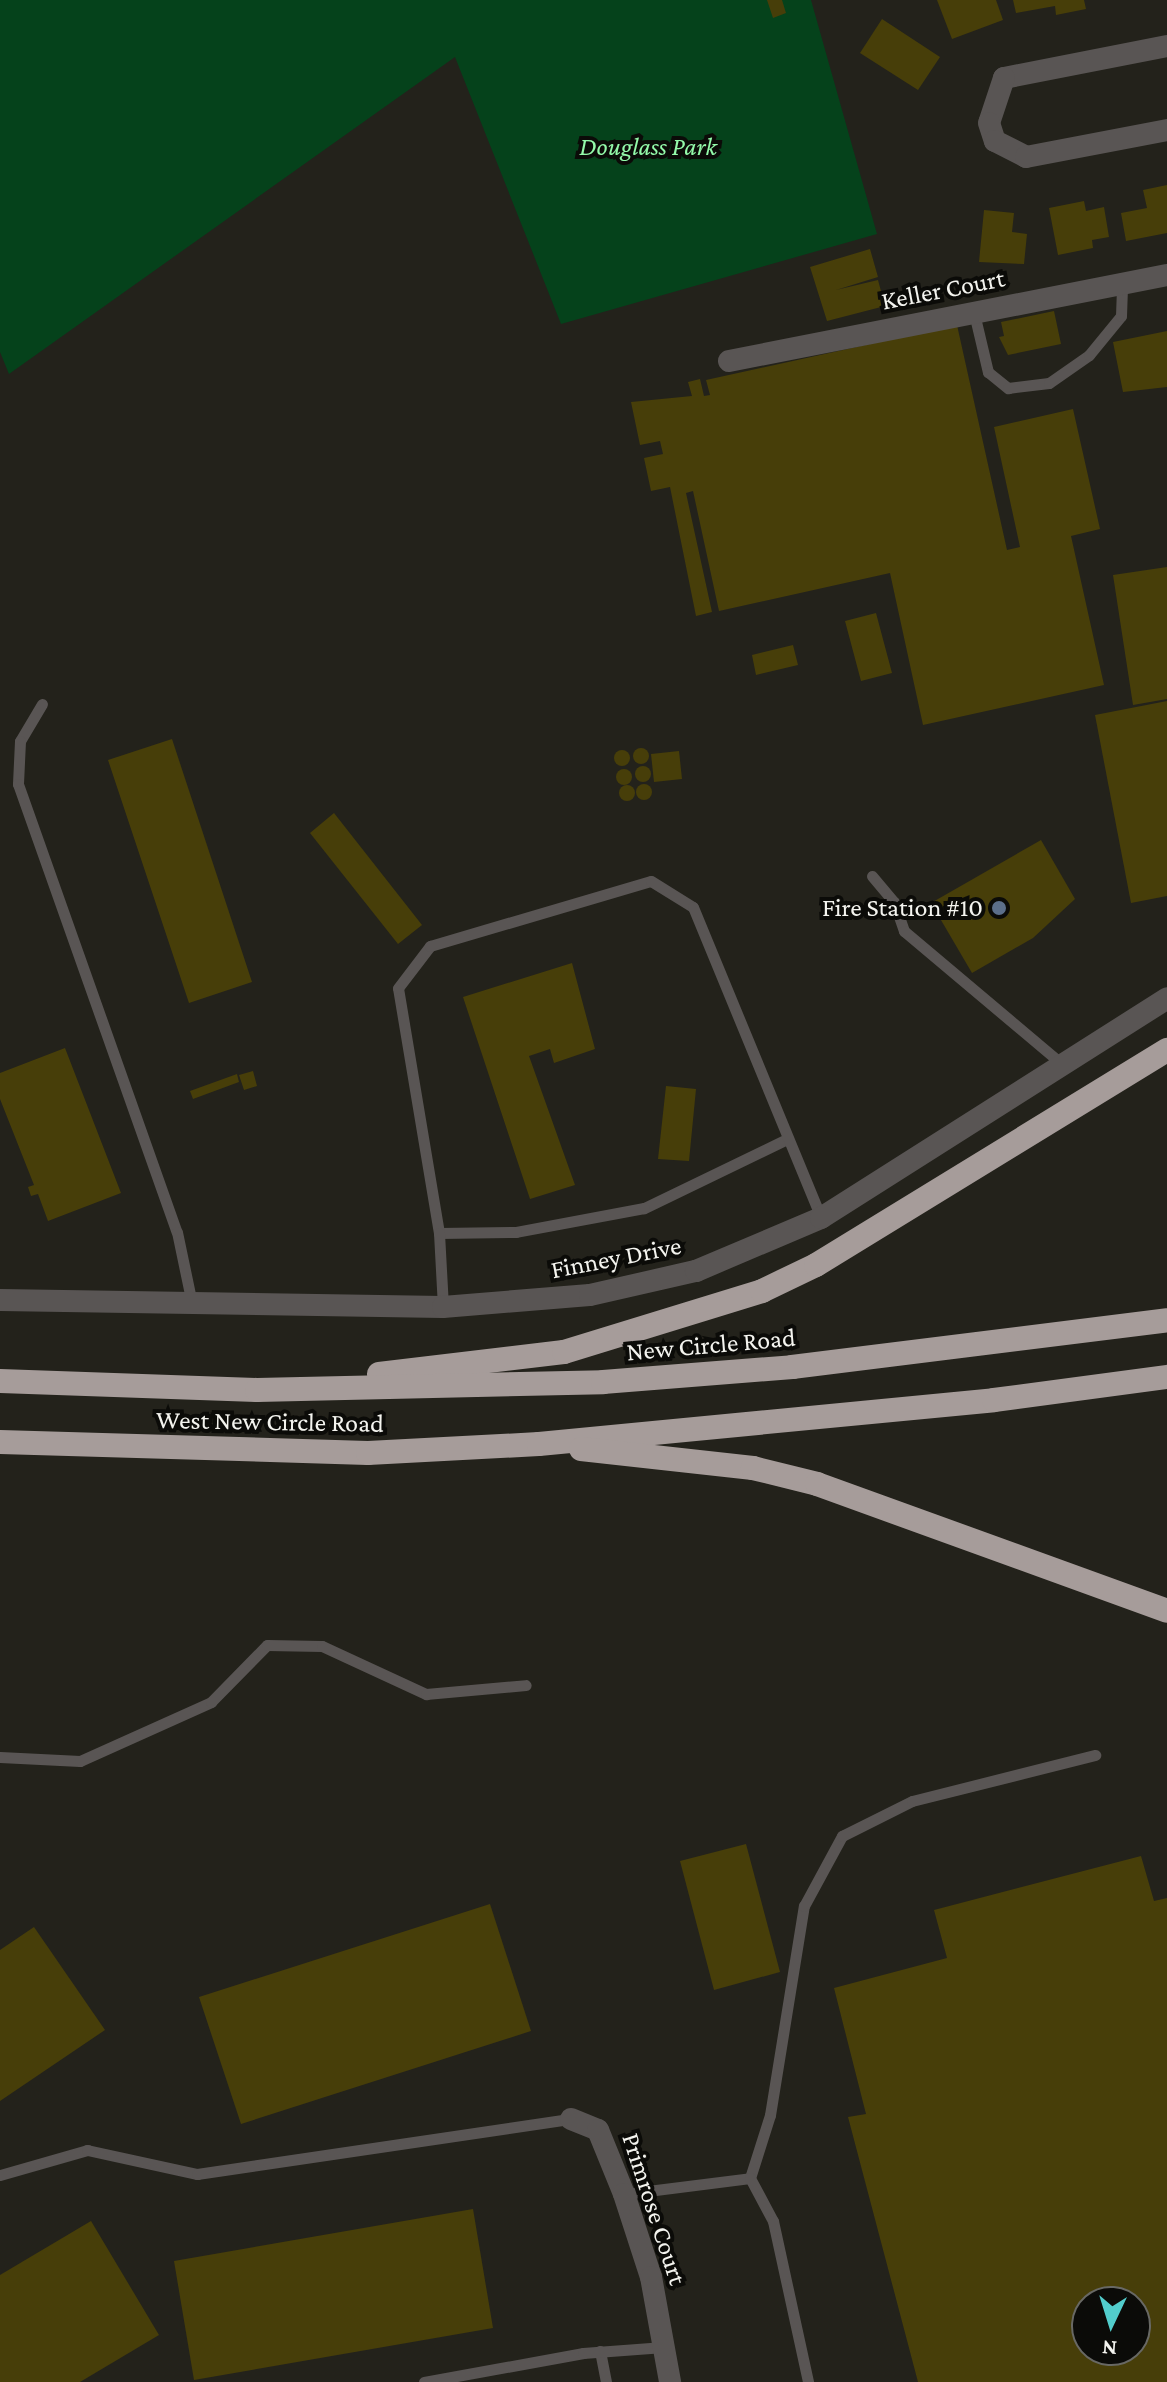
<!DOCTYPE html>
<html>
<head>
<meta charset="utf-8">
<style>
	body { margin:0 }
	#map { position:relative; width:1167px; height:2382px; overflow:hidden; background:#23221b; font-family:"Crimson Pro",serif }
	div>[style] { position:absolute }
	.green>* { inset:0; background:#05421b }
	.building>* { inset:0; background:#473e09 }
	.round { border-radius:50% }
	.lane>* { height:11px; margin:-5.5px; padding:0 5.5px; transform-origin:5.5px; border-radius:5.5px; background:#595554 }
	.street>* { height:22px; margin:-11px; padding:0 11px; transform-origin:11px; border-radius:11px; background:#595554 }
	.highway>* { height:24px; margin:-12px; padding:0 12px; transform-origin:12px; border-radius:12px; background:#a69c9a }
	.dots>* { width:22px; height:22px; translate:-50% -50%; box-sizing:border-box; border:4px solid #0b0b08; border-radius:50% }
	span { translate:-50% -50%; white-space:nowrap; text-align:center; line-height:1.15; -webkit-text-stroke:8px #0b0b08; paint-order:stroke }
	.park-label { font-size:26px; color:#94faaa; font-style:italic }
	.street-label { font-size:26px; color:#f4f4ef }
	.poi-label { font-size:26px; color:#f4f4ef }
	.right { translate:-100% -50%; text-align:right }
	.north { position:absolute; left:1071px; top:2286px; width:80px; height:80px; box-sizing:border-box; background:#0b0b08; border:2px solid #686864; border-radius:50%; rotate:184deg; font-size:22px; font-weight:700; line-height:32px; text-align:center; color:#f4f4ef }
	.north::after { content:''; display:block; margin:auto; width:28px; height:36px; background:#52cdcc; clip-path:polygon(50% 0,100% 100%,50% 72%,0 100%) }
</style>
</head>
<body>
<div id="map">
	<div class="green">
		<div style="clip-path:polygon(0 0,811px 0,877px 234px,561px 324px,455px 57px,9px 374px,0 352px)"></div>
	</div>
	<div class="building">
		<div style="clip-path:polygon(767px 0,782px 0,786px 13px,773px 18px)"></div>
		<div style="clip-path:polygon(937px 0,996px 0,1003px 20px,952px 39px)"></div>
		<div style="clip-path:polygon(1013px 0,1084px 0,1086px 9px,1056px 15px,1055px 6px,1016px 13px)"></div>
		<div style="clip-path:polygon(882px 19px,940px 57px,918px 90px,860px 53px)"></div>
		<div style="clip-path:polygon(1167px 185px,1167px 233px,1126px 241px,1121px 213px,1147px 208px,1143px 190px)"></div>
		<div style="clip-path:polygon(1084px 201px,1086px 211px,1104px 207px,1109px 237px,1092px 240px,1093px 248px,1058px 255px,1049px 208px)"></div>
		<div style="clip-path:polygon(984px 210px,1014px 213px,1012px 232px,1027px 234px,1024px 264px,979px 262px)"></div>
		<div style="clip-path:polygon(870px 249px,878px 277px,836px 290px,878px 280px,885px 306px,827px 321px,810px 267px)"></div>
		<div style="clip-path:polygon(1054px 311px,1061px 344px,1008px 355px,999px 337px,1004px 336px,1001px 322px)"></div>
		<div style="clip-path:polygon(957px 325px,1007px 550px,1020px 547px,994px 427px,1073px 409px,1100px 529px,1071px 536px,1104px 685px,923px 725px,890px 573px,719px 611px,693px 491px,686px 493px,712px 612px,696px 616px,670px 487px,651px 491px,644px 458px,663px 454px,660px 441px,640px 445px,631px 402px,692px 396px,688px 382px,700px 379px,704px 396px,710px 395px,706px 380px)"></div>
		<div style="clip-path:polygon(1167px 331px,1167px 387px,1123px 392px,1113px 342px)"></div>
		<div style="clip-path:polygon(1167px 567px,1167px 699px,1133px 705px,1113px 575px)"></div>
		<div style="clip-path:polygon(876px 613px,892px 673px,861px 681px,845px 621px)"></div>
		<div style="clip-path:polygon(793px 645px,798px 665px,756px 675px,752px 655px)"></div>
		<div style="clip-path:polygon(1167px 701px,1167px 896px,1131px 903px,1095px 715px)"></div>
		<div style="clip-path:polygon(172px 739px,252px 982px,189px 1003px,108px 760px)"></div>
		<div class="round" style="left:633px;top:748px;width:16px;height:16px"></div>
		<div class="round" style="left:614px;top:750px;width:16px;height:16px"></div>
		<div style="clip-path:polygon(679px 751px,682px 779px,654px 782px,651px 754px)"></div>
		<div class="round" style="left:635px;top:766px;width:16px;height:16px"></div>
		<div class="round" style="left:616px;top:769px;width:16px;height:16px"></div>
		<div class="round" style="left:636px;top:784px;width:16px;height:16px"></div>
		<div class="round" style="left:619px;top:785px;width:16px;height:16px"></div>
		<div style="clip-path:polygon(334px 813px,422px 925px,398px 944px,310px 833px)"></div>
		<div style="clip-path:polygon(1041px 840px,1075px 899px,1033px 938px,972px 973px,931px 903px)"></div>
		<div style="clip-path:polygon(572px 963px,595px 1049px,554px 1063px,550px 1049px,529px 1056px,575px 1185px,530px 1199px,463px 997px)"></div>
		<div style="clip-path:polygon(65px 1048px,121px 1193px,48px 1221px,38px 1194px,31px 1196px,28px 1187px,34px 1185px,0 1099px,0 1073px)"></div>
		<div style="clip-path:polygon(253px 1071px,257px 1086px,244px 1090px,239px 1075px)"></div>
		<div style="clip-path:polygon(237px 1074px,239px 1082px,193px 1099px,190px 1091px)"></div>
		<div style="clip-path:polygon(666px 1086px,696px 1089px,689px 1161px,658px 1159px)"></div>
		<div style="clip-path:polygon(746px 1844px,780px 1972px,714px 1990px,680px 1861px)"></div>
		<div style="clip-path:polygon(evenodd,1141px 1856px,1154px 1901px,1167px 1898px,1167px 2382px,918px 2382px,848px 2117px,866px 2114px,834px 1988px,947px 1958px,934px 1910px,1141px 1856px,1087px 2302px,1135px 2302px,1135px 2350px,1087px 2350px,1087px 2302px)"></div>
		<div style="clip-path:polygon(490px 1904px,531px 2031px,241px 2124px,199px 1997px)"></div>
		<div style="clip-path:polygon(34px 1927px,105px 2030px,0 2101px,0 1950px)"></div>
		<div style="clip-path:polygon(473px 2209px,493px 2328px,194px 2380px,174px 2261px)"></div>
		<div style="clip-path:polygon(91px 2221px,159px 2335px,80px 2382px,0 2382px,0 2275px)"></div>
	</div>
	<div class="lane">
		<div style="left:974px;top:313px;width:61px;rotate:76.7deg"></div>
		<div style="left:988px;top:372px;width:26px;rotate:39deg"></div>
		<div style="left:1008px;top:388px;width:41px;rotate:-7deg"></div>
		<div style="left:1049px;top:383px;width:49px;rotate:-35deg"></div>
		<div style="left:1089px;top:355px;width:50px;rotate:-50.6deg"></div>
		<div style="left:1121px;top:316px;width:32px;rotate:-88deg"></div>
		<div style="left:42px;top:704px;width:43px;rotate:120.7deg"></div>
		<div style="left:20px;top:741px;width:43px;rotate:92.7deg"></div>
		<div style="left:18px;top:784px;width:475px;rotate:70.5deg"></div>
		<div style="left:177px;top:1232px;width:74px;rotate:78.2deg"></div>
		<div style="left:872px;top:876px;width:34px;rotate:50deg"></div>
		<div style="left:894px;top:902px;width:31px;rotate:71deg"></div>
		<div style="left:904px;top:931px;width:207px;rotate:40.1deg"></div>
		<div style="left:787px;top:1139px;width:159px;rotate:154.2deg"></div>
		<div style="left:644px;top:1208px;width:130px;rotate:169.4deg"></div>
		<div style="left:516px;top:1232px;width:77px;rotate:179.3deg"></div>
		<div style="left:439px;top:1233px;width:248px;rotate:-99.5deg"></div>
		<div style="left:398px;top:988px;width:53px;rotate:-52.7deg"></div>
		<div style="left:430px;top:946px;width:230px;rotate:-16.4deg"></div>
		<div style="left:651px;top:881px;width:49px;rotate:31.8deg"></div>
		<div style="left:693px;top:907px;width:336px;rotate:67.6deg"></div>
		<div style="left:439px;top:1233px;width:74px;rotate:86.9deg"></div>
		<div style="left:0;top:1757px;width:80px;rotate:2.9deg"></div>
		<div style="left:80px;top:1761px;width:144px;rotate:-24.2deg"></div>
		<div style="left:211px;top:1702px;width:80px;rotate:-45.5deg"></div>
		<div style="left:267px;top:1645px;width:55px;rotate:1deg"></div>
		<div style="left:322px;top:1646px;width:115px;rotate:24.8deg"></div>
		<div style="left:426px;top:1694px;width:100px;rotate:-5.1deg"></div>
		<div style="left:0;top:2175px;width:91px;rotate:-16deg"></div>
		<div style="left:87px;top:2150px;width:113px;rotate:12.3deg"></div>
		<div style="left:197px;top:2174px;width:378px;rotate:-8.4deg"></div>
		<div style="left:750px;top:2178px;width:66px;rotate:-72.4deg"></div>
		<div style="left:770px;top:2115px;width:212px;rotate:-80.8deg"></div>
		<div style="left:804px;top:1906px;width:80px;rotate:-61.5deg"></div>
		<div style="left:842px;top:1836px;width:78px;rotate:-26.6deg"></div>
		<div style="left:912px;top:1801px;width:189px;rotate:-14.1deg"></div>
		<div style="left:624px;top:2194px;width:127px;rotate:-7.2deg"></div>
		<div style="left:750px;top:2178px;width:49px;rotate:61.9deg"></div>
		<div style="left:773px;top:2221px;width:165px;rotate:77.7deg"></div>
		<div style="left:600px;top:2351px;width:32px;rotate:79deg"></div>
		<div style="left:424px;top:2382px;width:162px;rotate:-10.3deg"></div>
		<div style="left:583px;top:2353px;width:81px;rotate:-4.2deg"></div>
	</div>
	<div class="street">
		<div style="left:1167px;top:46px;width:166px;rotate:168.9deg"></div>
		<div style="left:1004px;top:78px;width:47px;rotate:108.4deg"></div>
		<div style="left:989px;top:123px;width:19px;rotate:72deg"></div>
		<div style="left:995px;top:141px;width:35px;rotate:27deg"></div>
		<div style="left:1026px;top:157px;width:144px;rotate:-10.8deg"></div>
		<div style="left:729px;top:361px;width:446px;rotate:-11.1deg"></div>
		<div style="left:0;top:1300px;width:443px;rotate:0.9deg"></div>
		<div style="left:443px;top:1307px;width:147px;rotate:-4.7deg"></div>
		<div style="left:590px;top:1295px;width:109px;rotate:-12.8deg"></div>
		<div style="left:696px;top:1271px;width:136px;rotate:-23deg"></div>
		<div style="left:821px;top:1218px;width:410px;rotate:-32.4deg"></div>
		<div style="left:571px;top:2119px;width:29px;rotate:22deg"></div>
		<div style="left:598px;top:2130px;width:69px;rotate:67.9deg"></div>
		<div style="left:624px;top:2194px;width:87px;rotate:72deg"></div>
		<div style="left:651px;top:2277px;width:107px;rotate:79.7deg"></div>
	</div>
	<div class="highway">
		<div style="left:379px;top:1374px;width:186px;rotate:-6.8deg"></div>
		<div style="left:564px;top:1352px;width:207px;rotate:-17.1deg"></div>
		<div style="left:762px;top:1291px;width:60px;rotate:-25.7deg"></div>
		<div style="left:816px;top:1265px;width:412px;rotate:-31.5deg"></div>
		<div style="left:0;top:1381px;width:257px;rotate:2deg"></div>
		<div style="left:257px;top:1390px;width:346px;rotate:-1.3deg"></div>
		<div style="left:603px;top:1382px;width:190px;rotate:-4.5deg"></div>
		<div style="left:792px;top:1367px;width:378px;rotate:-7.1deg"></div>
		<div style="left:0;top:1442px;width:368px;rotate:1.7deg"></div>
		<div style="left:368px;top:1453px;width:171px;rotate:-3deg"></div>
		<div style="left:539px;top:1444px;width:457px;rotate:-5.5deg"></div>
		<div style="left:994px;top:1400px;width:175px;rotate:-7.6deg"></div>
		<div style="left:581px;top:1449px;width:173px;rotate:6.3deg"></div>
		<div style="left:753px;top:1468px;width:66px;rotate:14deg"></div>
		<div style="left:817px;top:1484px;width:372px;rotate:19.9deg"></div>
	</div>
	<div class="dots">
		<div style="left:999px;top:908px;background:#5c6f8a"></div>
	</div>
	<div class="park-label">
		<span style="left:648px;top:147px">Douglass Park</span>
	</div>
	<div class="street-label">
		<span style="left:943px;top:290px;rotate:-11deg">Keller Court</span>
		<span style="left:616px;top:1258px;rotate:-11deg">Finney Drive</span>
		<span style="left:711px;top:1345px;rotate:-5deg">New Circle Road</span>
		<span style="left:270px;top:1422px;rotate:1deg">West New Circle Road</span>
		<span style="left:654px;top:2209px;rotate:72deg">Primrose Court</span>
	</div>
	<div class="poi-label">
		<span class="right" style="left:983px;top:908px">Fire Station #10</span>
	</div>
	<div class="north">N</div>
</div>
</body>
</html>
